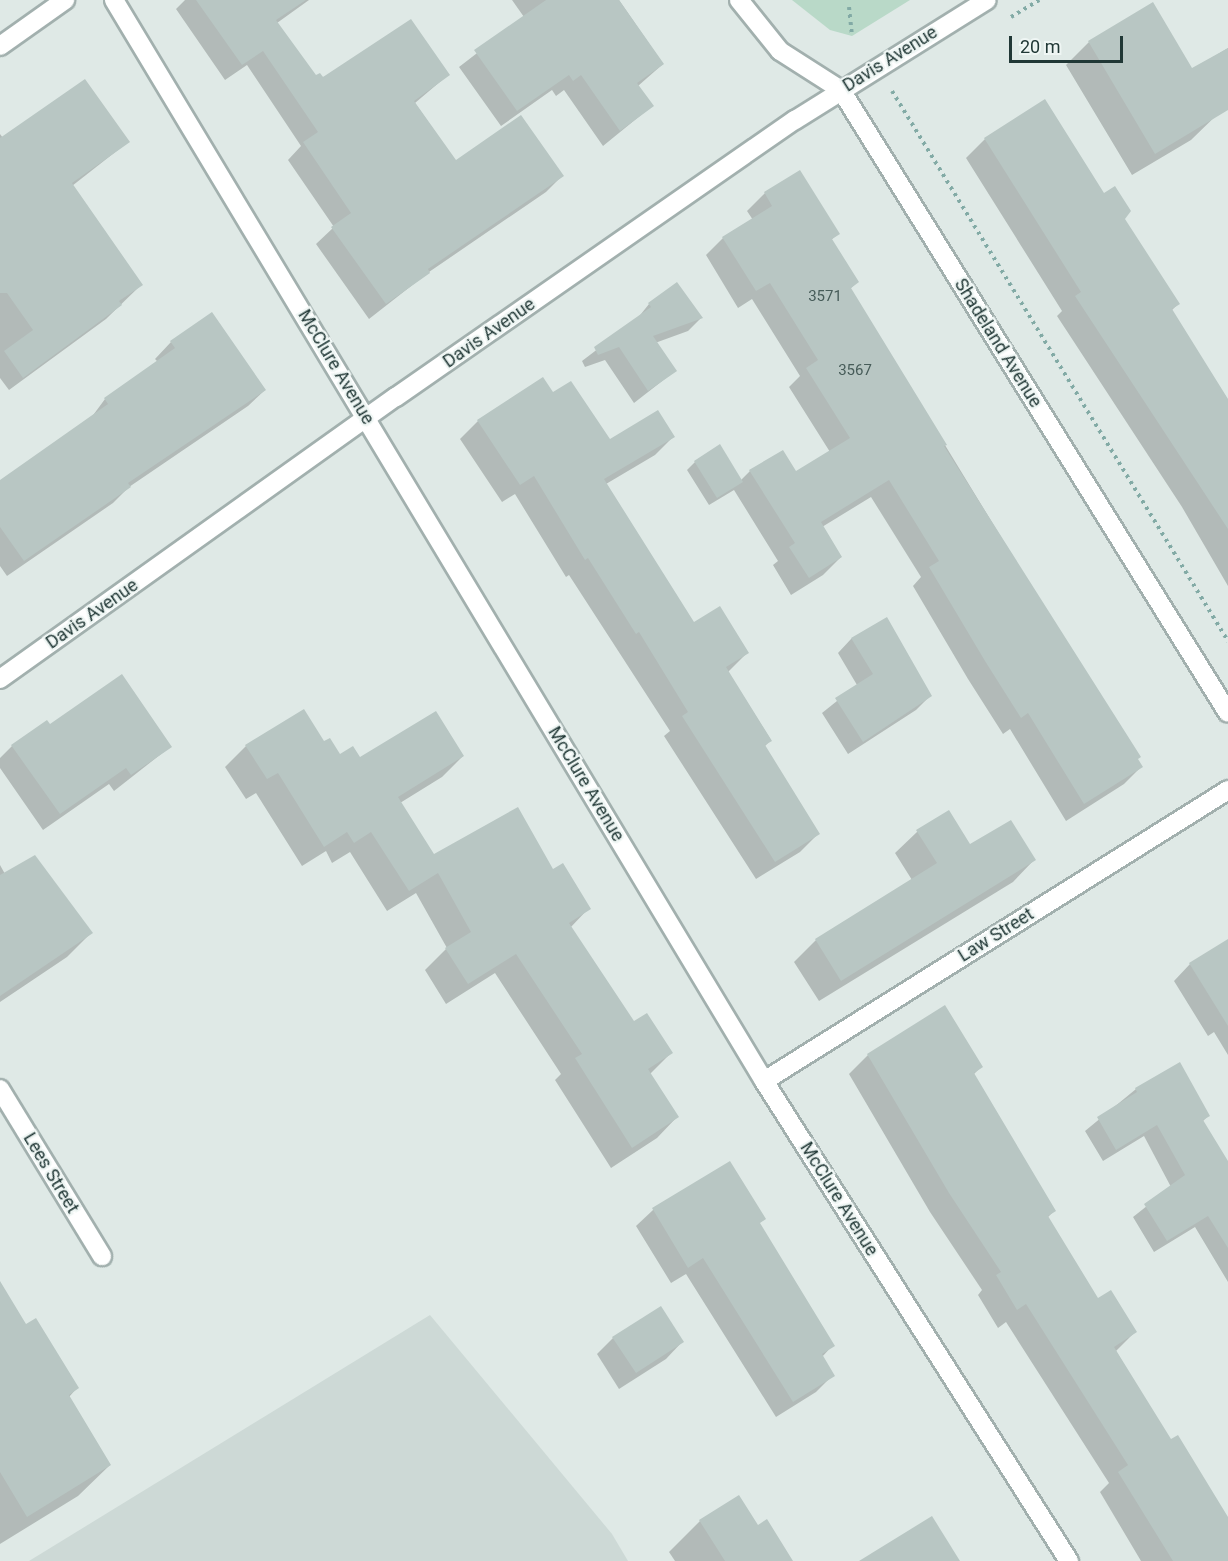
<!DOCTYPE html>
<html>
<head>
<meta charset="utf-8">
<style>
	body { margin:0 }
	#map { position:relative; width:1228px; height:1561px; overflow:hidden; background:#dfe9e6; font-family:Roboto,sans-serif }
	div>[style] { position:absolute }
	.built>* { inset:0; background:#cdd9d6 }
	.green>* { inset:0; background:#b9d9c8 }
	.shadow>* { inset:0; background:#0003 }
	.building>* { inset:0; background:#b8c6c3 }
	.path>* { height:4px; margin-top:-2px; transform-origin:0; background:repeating-linear-gradient(90deg,#82aaa5 0 3px,transparent 0 7.5px) }
	.roads { filter:drop-shadow(2px 0 #a2b0ae) drop-shadow(-2px 0 #a2b0ae) drop-shadow(0 2px #a2b0ae) drop-shadow(0 -2px #a2b0ae) }
	.street>* { height:18px; margin:-9px; padding:0 9px; transform-origin:9px; border-radius:9px; background:#fff }
	.secondary>* { height:18px; margin:-9px; padding:0 9px; transform-origin:9px; border-radius:9px; background:#fff }
	span { translate:-50% -50%; white-space:nowrap; text-align:center; line-height:1.15; -webkit-text-stroke:4.5px #eff6f4; paint-order:stroke }
	.number-label { font-size:15px; color:#475c59 }
	.number-label span { -webkit-text-stroke-width:0 }
	.street-label { font-size:18px; color:#213836 }
	.scale { position:absolute; left:1009px; top:36px; width:114px; height:27px; box-sizing:border-box; border:3px solid #213836; border-top:0; padding-left:8px; font-size:18px; line-height:21px; white-space:nowrap; color:#213836; -webkit-text-stroke:4px #eff6f4; paint-order:stroke }
</style>
</head>
<body>
<div id="map">
	<div class="built">
		<div style="clip-path:polygon(430px 1315px,612px 1534px,628px 1561px,29px 1561px)"></div>
	</div>
	<div class="green">
		<div style="clip-path:polygon(792px 0,910px 0,852px 36px,830px 30px)"></div>
	</div>
	<div class="shadow">
		<div style="clip-path:polygon(185px 0,309px 0,277px 23px,315px 77px,448px 75px,415px 103px,456px 162px,562px 176px,546px 192px,429px 272px,369px 319px,316px 244px,334px 227px,288px 160px,301px 146px,247px 65px,225px 80px,176px 9px)"></div>
		<div style="clip-path:polygon(512px 0,619px 0,663px 64px,638px 86px,652px 106px,603px 146px,564px 90px,556px 96px,552px 90px,501px 126px,459px 67px,524px 17px)"></div>
		<div style="clip-path:polygon(1152px 4px,1192px 70px,1228px 48px,1228px 104px,1191px 140px,1132px 175px,1066px 65px,1089px 42px)"></div>
		<div style="clip-path:polygon(0 134px,3px 138px,128px 142px,72px 186px,141px 285px,106px 319px,9px 390px,0 378px)"></div>
		<div style="clip-path:polygon(985px 139px,1103px 195px,1124px 219px,1178px 304px,1171px 311px,1228px 400px,1228px 586px,1182px 507px,1057px 316px,1062px 311px,966px 158px)"></div>
		<div style="clip-path:polygon(799px 172px,838px 234px,831px 240px,857px 282px,850px 289px,1141px 767px,1124px 784px,1066px 821px,1010px 729px,1003px 734px,968px 679px,913px 586px,921px 577px,871px 497px,822px 527px,841px 557px,823px 575px,791px 595px,773px 565px,778px 561px,734px 490px,709px 505px,687px 470px,695px 462px,740px 481px,750px 471px,796px 473px,830px 452px,789px 387px,800px 376px,752px 299px,738px 308px,706px 255px,723px 238px,753px 220px,747px 211px,765px 193px)"></div>
		<div style="clip-path:polygon(649px 304px,701px 318px,688px 331px,655px 343px,675px 371px,634px 403px,605px 360px,585px 367px,582px 361px,637px 319px)"></div>
		<div style="clip-path:polygon(171px 342px,265px 390px,248px 406px,129px 487px,113px 503px,7px 576px,0 566px,0 481px,91px 418px,105px 399px,158px 362px,155px 359px)"></div>
		<div style="clip-path:polygon(553px 394px,609px 441px,673px 437px,655px 455px,606px 484px,694px 624px,747px 653px,728px 672px,771px 740px,764px 747px,818px 834px,800px 852px,756px 879px,664px 736px,670px 731px,569px 575px,566px 577px,515px 494px,502px 502px,460px 439px,478px 421px)"></div>
		<div style="clip-path:polygon(886px 619px,930px 696px,916px 710px,848px 754px,822px 713px,857px 685px,838px 653px,851px 639px)"></div>
		<div style="clip-path:polygon(49px 726px,170px 747px,114px 791px,109px 784px,43px 830px,0 768px,0 758px,12px 746px)"></div>
		<div style="clip-path:polygon(324px 743px,340px 756px,360px 759px,463px 756px,442px 777px,400px 803px,433px 856px,553px 871px,589px 908px,570px 928px,633px 1023px,671px 1053px,650px 1074px,677px 1117px,657px 1138px,611px 1168px,555px 1080px,561px 1074px,495px 973px,446px 1004px,425px 970px,447px 948px,416px 893px,387px 911px,350px 852px,332px 863px,326px 851px,302px 866px,256px 793px,246px 799px,225px 767px,246px 746px)"></div>
		<div style="clip-path:polygon(949px 812px,970px 846px,1034px 860px,1013px 882px,819px 1001px,794px 962px,816px 940px,912px 880px,895px 853px,917px 832px)"></div>
		<div style="clip-path:polygon(0 865px,5px 874px,91px 933px,67px 957px,0 1002px)"></div>
		<div style="clip-path:polygon(1228px 941px,1228px 1055px,1214px 1032px,1208px 1036px,1174px 981px,1190px 964px)"></div>
		<div style="clip-path:polygon(868px 1055px,981px 1067px,973px 1075px,1054px 1211px,1047px 1218px,1098px 1300px,1135px 1332px,1116px 1351px,1170px 1441px,1228px 1519px,1228px 1561px,1141px 1561px,1100px 1492px,1109px 1483px,1006px 1322px,998px 1328px,978px 1295px,982px 1290px,930px 1212px,849px 1074px)"></div>
		<div style="clip-path:polygon(1136px 1089px,1208px 1116px,1202px 1122px,1228px 1164px,1228px 1282px,1195px 1227px,1154px 1252px,1133px 1217px,1171px 1187px,1144px 1136px,1103px 1161px,1085px 1131px)"></div>
		<div style="clip-path:polygon(729px 1163px,759px 1224px,833px 1345px,822px 1357px,833px 1375px,816px 1392px,776px 1417px,686px 1274px,671px 1283px,636px 1226px,653px 1210px)"></div>
		<div style="clip-path:polygon(0 1284px,26px 1326px,77px 1388px,69px 1397px,110px 1465px,78px 1496px,0 1544px)"></div>
		<div style="clip-path:polygon(613px 1338px,682px 1342px,666px 1359px,619px 1389px,597px 1354px)"></div>
		<div style="clip-path:polygon(700px 1521px,757px 1527px,791px 1561px,675px 1561px,669px 1552px)"></div>
	</div>
	<div class="building">
		<div style="clip-path:polygon(196px 0,306px 0,276px 20px,316px 75px,320px 73px,323px 77px,411px 19px,450px 75px,414px 101px,456px 160px,521px 115px,564px 176px,428px 269px,430px 273px,386px 304px,331px 227px,351px 213px,303px 142px,318px 132px,263px 51px,242px 65px)"></div>
		<div style="clip-path:polygon(546px 0,619px 0,664px 64px,637px 83px,654px 106px,620px 131px,581px 75px,573px 81px,569px 75px,517px 111px,474px 50px)"></div>
		<div style="clip-path:polygon(1153px 2px,1192px 68px,1228px 48px,1228px 110px,1155px 154px,1088px 41px)"></div>
		<div style="clip-path:polygon(85px 79px,130px 142px,72px 183px,143px 285px,119px 301px,122px 305px,23px 378px,4px 351px,33px 330px,7px 293px,0 293px,0 138px)"></div>
		<div style="clip-path:polygon(1045px 99px,1104px 193px,1115px 186px,1131px 211px,1125px 219px,1180px 304px,1172px 309px,1228px 399px,1228px 529px,1075px 296px,1081px 292px,984px 138px)"></div>
		<div style="clip-path:polygon(800px 170px,840px 234px,832px 239px,859px 282px,851px 288px,947px 445px,944px 446px,1141px 757px,1138px 759px,1143px 767px,1084px 804px,1028px 713px,1021px 718px,985px 661px,929px 567px,939px 561px,889px 480px,821px 522px,842px 557px,809px 578px,789px 547px,795px 543px,749px 470px,783px 450px,796px 471px,850px 438px,806px 368px,818px 360px,770px 283px,756px 291px,722px 237px,772px 206px,764px 192px)"></div>
		<div style="clip-path:polygon(677px 282px,703px 318px,653px 336px,677px 371px,648px 391px,619px 347px,598px 355px,594px 347px,651px 307px,648px 303px)"></div>
		<div style="clip-path:polygon(212px 312px,266px 390px,128px 483px,131px 487px,24px 561px,0 527px,0 480px,108px 404px,104px 398px,175px 348px,170px 341px)"></div>
		<div style="clip-path:polygon(543px 377px,553px 392px,571px 381px,610px 439px,658px 410px,675px 437px,604px 479px,694px 622px,720px 606px,749px 653px,726px 667px,772px 741px,765px 745px,820px 834px,775px 862px,682px 716px,688px 712px,639px 632px,636px 634px,588px 558px,585px 560px,534px 476px,520px 485px,477px 420px)"></div>
		<div style="clip-path:polygon(720px 444px,743px 482px,717px 498px,694px 461px)"></div>
		<div style="clip-path:polygon(887px 617px,932px 696px,863px 742px,835px 698px,873px 674px,851px 638px)"></div>
		<div style="clip-path:polygon(122px 674px,172px 747px,131px 775px,126px 768px,60px 814px,11px 745px,47px 720px,50px 724px)"></div>
		<div style="clip-path:polygon(304px 709px,324px 741px,330px 738px,340px 754px,353px 746px,360px 757px,436px 711px,464px 756px,398px 797px,434px 854px,518px 807px,553px 869px,563px 863px,591px 909px,569px 923px,634px 1021px,647px 1013px,673px 1053px,648px 1069px,679px 1117px,632px 1148px,575px 1058px,582px 1054px,516px 954px,468px 984px,445px 948px,471px 932px,438px 873px,409px 891px,371px 832px,354px 843px,347px 832px,324px 847px,278px 773px,267px 779px,245px 745px)"></div>
		<div style="clip-path:polygon(949px 810px,970px 844px,1011px 820px,1036px 860px,841px 981px,815px 939px,937px 863px,916px 830px)"></div>
		<div style="clip-path:polygon(35px 855px,93px 933px,0 996px,0 875px)"></div>
		<div style="clip-path:polygon(1228px 939px,1228px 1026px,1189px 963px)"></div>
		<div style="clip-path:polygon(945px 1005px,983px 1067px,974px 1073px,1056px 1211px,1048px 1216px,1098px 1298px,1111px 1290px,1137px 1332px,1114px 1347px,1171px 1439px,1178px 1435px,1228px 1517px,1228px 1561px,1173px 1561px,1118px 1472px,1128px 1465px,1026px 1304px,1017px 1310px,996px 1275px,1001px 1272px,949px 1193px,867px 1054px)"></div>
		<div style="clip-path:polygon(1180px 1062px,1210px 1116px,1203px 1120px,1228px 1161px,1228px 1248px,1208px 1216px,1167px 1241px,1144px 1204px,1185px 1175px,1157px 1125px,1116px 1150px,1097px 1117px,1137px 1092px,1135px 1088px)"></div>
		<div style="clip-path:polygon(730px 1161px,766px 1219px,760px 1223px,835px 1346px,822px 1354px,835px 1376px,793px 1402px,703px 1258px,688px 1268px,652px 1208px)"></div>
		<div style="clip-path:polygon(0 1281px,26px 1324px,36px 1318px,79px 1388px,69px 1395px,111px 1465px,27px 1517px,0 1472px)"></div>
		<div style="clip-path:polygon(661px 1306px,684px 1342px,636px 1373px,612px 1337px)"></div>
		<div style="clip-path:polygon(739px 1495px,758px 1525px,767px 1519px,793px 1561px,725px 1561px,699px 1520px)"></div>
		<div style="clip-path:polygon(932px 1516px,960px 1561px,859px 1561px)"></div>
	</div>
	<div class="path">
		<div style="left:849px;top:7px;width:29px;rotate:84deg"></div>
		<div style="left:1011px;top:17px;width:33px;rotate:-31deg"></div>
		<div style="left:892px;top:91px;width:645px;rotate:58.58deg"></div>
	</div>
	<div class="roads">
		<div class="street">
			<div style="left:114px;top:0;width:1261px;rotate:58.98deg"></div>
			<div style="left:764px;top:1081px;width:569px;rotate:57.57deg"></div>
			<div style="left:0;top:46px;width:80px;rotate:-35.3deg"></div>
			<div style="left:764px;top:1081px;width:548px;rotate:-32.09deg"></div>
			<div style="left:0;top:1089px;width:196px;rotate:58.6deg"></div>
		</div>
		<div class="secondary">
			<div style="left:739px;top:0;width:65px;rotate:51.2deg"></div>
			<div style="left:780px;top:51px;width:72px;rotate:32.6deg"></div>
			<div style="left:841px;top:90px;width:733px;rotate:58.15deg"></div>
			<div style="left:0;top:679px;width:486px;rotate:-35.5deg"></div>
			<div style="left:396px;top:397px;width:486px;rotate:-34.8deg"></div>
			<div style="left:795px;top:120px;width:226px;rotate:-32deg"></div>
		</div>
	</div>
	<div class="number-label">
		<span style="left:825px;top:297px">3571</span>
		<span style="left:855px;top:371px">3567</span>
	</div>
	<div class="street-label">
		<span style="left:890px;top:59px;rotate:-32deg">Davis Avenue</span>
		<span style="left:489px;top:333px;rotate:-35deg">Davis Avenue</span>
		<span style="left:998px;top:343px;rotate:58deg">Shadeland Avenue</span>
		<span style="left:336px;top:367px;rotate:59deg">McClure Avenue</span>
		<span style="left:92px;top:614px;rotate:-35deg">Davis Avenue</span>
		<span style="left:586px;top:784px;rotate:59deg">McClure Avenue</span>
		<span style="left:996px;top:935px;rotate:-32deg">Law Street</span>
		<span style="left:51px;top:1173px;rotate:59deg">Lees Street</span>
		<span style="left:839px;top:1199px;rotate:58deg">McClure Avenue</span>
	</div>
	<div class="scale">20 m</div>
</div>
</body>
</html>
